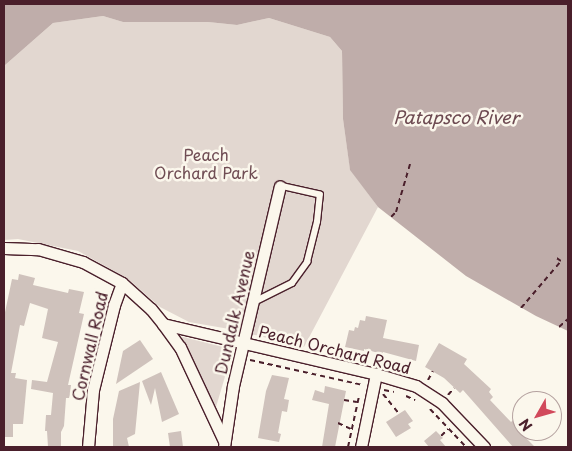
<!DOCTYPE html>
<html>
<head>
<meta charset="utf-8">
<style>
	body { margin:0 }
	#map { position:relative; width:572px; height:451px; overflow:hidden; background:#fbf7ec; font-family:"Playpen Sans",sans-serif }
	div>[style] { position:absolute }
	.green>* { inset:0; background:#e2d7d0 }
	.water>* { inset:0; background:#bfadaa }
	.building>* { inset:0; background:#cfc2bc }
	.path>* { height:2px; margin-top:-1px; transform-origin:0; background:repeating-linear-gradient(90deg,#4a1f2b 0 5px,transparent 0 9px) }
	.roads { filter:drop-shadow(1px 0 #4a1f2b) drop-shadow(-1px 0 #4a1f2b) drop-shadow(0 1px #4a1f2b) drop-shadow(0 -1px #4a1f2b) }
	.lane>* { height:5.5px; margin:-2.75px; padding:0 2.75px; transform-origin:2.75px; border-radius:2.75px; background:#fbf7ec }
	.street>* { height:11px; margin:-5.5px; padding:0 5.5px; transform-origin:5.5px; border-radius:5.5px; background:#fbf7ec }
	span { translate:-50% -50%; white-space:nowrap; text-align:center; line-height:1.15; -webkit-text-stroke:5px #fbf7ec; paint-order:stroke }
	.park-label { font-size:16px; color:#704d54 }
	.street-label { font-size:16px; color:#4a1f2b }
	.water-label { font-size:18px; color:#6d4a51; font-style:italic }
	.frame { position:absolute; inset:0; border:5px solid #4a1f2b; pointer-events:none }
	.north { position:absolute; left:512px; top:391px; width:50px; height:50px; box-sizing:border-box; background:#fbf7ec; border:1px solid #b4a19f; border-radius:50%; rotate:232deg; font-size:14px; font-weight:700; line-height:20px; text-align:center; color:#4a1f2b }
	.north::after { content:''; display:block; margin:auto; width:18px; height:22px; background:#d1495b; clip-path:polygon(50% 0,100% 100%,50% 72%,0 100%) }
</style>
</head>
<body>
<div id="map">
	<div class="green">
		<div style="clip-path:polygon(103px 16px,123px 22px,208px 22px,237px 25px,269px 18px,330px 37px,342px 51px,343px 119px,350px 169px,378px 207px,304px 347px,235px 330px,189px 322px,160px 307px,127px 278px,78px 251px,18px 239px,4px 240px,4px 66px,53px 23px)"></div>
		<div style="clip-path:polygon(183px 337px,227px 348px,232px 353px,216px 407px,179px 339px)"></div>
	</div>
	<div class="water">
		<div style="clip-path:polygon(4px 4px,568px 4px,568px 331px,536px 316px,466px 276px,378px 207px,350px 170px,343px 119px,342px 51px,330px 37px,269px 18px,237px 25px,208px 22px,123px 22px,103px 16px,53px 23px,4px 66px)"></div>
	</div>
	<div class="building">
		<div style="clip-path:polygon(19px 274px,35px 278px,33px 285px,68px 293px,69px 289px,84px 292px,79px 313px,84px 314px,68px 385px,71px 385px,70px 394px,69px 398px,66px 398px,64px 426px,61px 432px,61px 447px,48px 447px,47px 431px,45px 431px,46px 415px,51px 415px,53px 393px,31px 389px,32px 380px,47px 382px,58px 342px,42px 338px,48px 309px,30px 303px,24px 326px,20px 325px,11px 373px,16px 373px,15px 378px,27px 380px,23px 424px,13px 424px,13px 437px,4px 437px,4px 317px,12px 279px,18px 280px)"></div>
		<div style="clip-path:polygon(366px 316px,387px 320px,383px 338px,419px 345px,416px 361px,383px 352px,382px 354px,364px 349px,364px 351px,345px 347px,349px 330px,354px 331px,355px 327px,358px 328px,360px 320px,365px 321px)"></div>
		<div style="clip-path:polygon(140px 340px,153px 359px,116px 384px,123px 351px)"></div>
		<div style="clip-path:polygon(439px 343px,467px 359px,464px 364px,491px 389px,489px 392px,493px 397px,490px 400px,511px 422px,522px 411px,522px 434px,535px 447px,513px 447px,463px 390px,460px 393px,444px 378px,425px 367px)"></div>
		<div style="clip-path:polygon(161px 372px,179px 414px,162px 422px,155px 388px,151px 405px,142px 381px)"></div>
		<div style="clip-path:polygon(272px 375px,289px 378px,284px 399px,289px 400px,287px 412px,282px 411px,278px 433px,281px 434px,279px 442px,258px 438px,266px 391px)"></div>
		<div style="clip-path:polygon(140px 382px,135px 434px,127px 438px,129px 447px,113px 446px,113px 419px,119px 391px)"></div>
		<div style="clip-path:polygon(325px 386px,346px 391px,335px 447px,322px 447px,329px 404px,312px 400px,315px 390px,324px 393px)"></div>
		<div style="clip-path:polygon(405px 410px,413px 421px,408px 424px,411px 428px,396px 437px,386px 422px)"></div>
		<div style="clip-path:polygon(181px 431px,183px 447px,170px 447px,168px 433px)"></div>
		<div style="clip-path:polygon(436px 431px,443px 438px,440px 440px,446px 447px,429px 447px,424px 441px)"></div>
	</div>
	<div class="path">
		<div style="left:391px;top:217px;width:7px;rotate:-45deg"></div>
		<div style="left:396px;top:212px;width:50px;rotate:-73.7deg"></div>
		<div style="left:521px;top:308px;width:62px;rotate:-49.6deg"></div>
		<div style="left:561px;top:261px;width:7px;rotate:-146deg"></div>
		<div style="left:559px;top:327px;width:12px;rotate:-42deg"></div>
		<div style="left:351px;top:356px;width:7px;rotate:-82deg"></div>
		<div style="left:250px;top:360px;width:116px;rotate:12.5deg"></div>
		<div style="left:379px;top:362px;width:9px;rotate:-77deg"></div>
		<div style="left:428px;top:380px;width:10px;rotate:-61deg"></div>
		<div style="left:384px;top:390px;width:10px;rotate:11deg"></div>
		<div style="left:383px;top:394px;width:26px;rotate:51deg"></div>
		<div style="left:448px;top:395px;width:9px;rotate:-49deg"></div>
		<div style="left:406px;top:396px;width:10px;rotate:24deg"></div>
		<div style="left:344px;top:400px;width:13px;rotate:9deg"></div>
		<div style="left:430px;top:409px;width:52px;rotate:46.5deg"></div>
		<div style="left:338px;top:423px;width:14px;rotate:25deg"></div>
		<div style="left:441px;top:436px;width:10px;rotate:-45deg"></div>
		<div style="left:348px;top:447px;width:52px;rotate:-77.8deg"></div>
	</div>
	<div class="roads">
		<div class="lane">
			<div style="left:254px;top:302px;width:42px;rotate:-26.6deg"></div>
			<div style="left:292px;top:283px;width:26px;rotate:-54deg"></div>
			<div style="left:307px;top:262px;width:41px;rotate:-76deg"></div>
			<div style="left:317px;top:222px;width:27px;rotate:-84deg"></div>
			<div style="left:320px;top:195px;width:41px;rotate:-167.3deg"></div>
		</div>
		<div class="street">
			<div style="left:4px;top:248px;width:34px;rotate:2deg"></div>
			<div style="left:38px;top:249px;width:47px;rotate:16.1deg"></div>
			<div style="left:83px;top:262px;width:44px;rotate:28.3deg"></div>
			<div style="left:122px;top:283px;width:39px;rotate:42deg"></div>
			<div style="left:151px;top:309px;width:19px;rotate:51deg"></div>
			<div style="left:163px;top:324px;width:219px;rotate:13.2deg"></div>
			<div style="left:376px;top:374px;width:42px;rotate:16.7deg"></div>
			<div style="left:416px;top:386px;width:31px;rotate:33deg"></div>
			<div style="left:442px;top:403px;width:61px;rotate:46.3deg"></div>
			<div style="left:163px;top:324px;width:29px;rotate:54deg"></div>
			<div style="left:180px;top:347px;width:104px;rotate:64.9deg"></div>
			<div style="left:88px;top:447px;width:57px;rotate:-85deg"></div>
			<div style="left:93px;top:390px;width:88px;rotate:-76.1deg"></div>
			<div style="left:114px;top:305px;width:23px;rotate:-70deg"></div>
			<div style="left:224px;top:447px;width:62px;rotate:-81.6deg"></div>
			<div style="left:233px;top:386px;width:205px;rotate:-76.8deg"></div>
			<div style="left:361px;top:447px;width:75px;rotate:-78.4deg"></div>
		</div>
	</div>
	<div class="park-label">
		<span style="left:206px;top:163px">Peach<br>Orchard Park</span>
	</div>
	<div class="street-label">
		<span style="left:234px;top:312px;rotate:-77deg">Dundalk Avenue</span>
		<span style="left:89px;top:346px;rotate:-77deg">Cornwall Road</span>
		<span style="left:335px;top:349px;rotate:14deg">Peach Orchard Road</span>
	</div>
	<div class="water-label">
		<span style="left:456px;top:117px">Patapsco River</span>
	</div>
	<div class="frame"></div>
	<div class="north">N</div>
</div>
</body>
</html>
